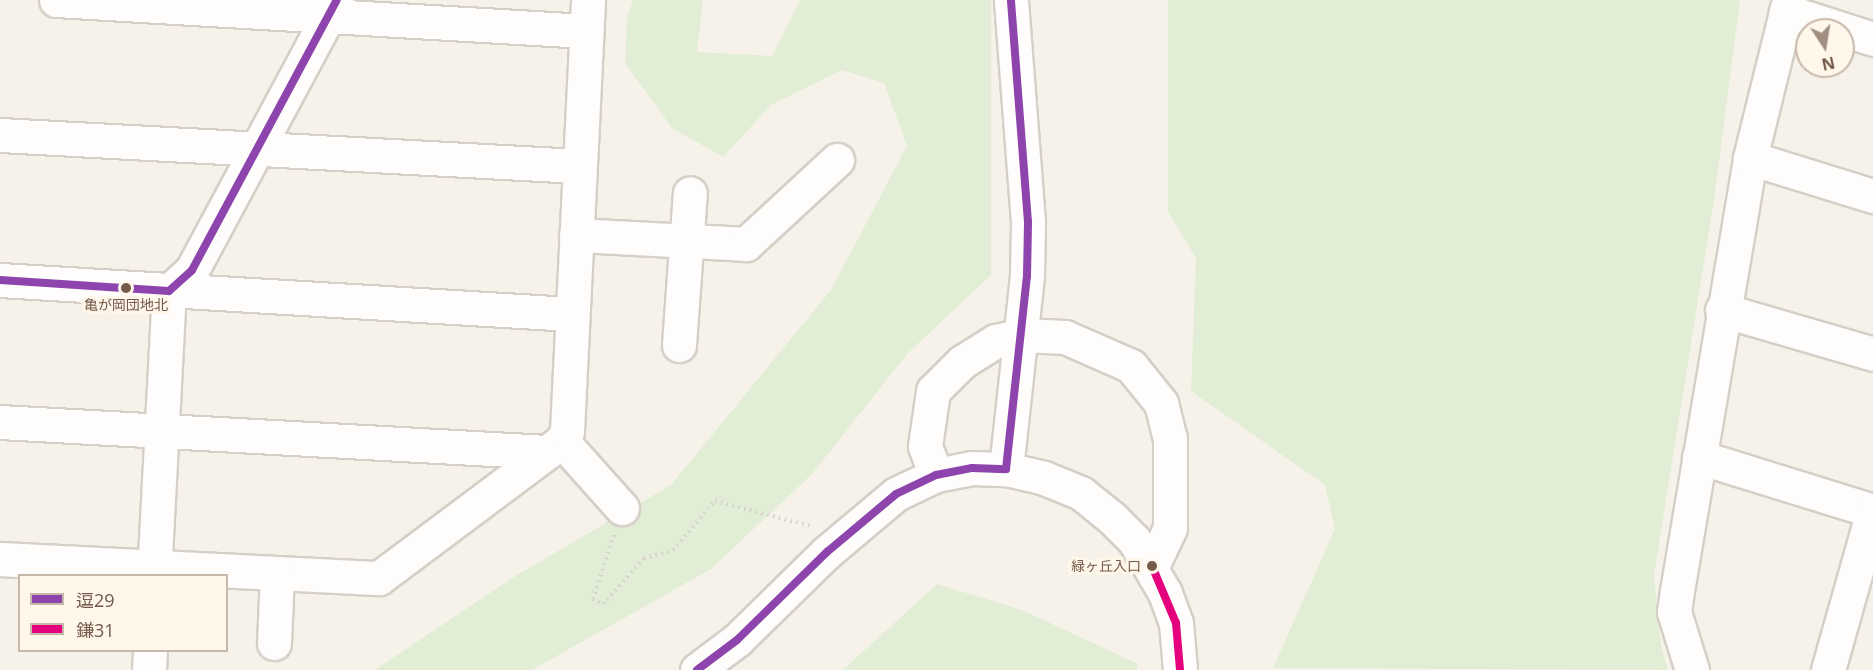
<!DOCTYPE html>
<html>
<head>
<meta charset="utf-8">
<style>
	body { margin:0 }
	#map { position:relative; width:1873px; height:670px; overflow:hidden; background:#f6f2ea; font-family:"Open Sans","Noto Sans JP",sans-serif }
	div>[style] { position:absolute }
	.green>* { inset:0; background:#e2edd5 }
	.path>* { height:4px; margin-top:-2px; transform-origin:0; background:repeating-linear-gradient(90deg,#d7d0cb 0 1.5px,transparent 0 6px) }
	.roads { filter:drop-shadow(2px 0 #d5cfc8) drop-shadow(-2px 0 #d5cfc8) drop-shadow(0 2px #d5cfc8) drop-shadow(0 -2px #d5cfc8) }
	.minor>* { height:33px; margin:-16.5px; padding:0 16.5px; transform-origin:16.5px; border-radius:16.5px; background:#fefdfc }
	.bus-1>* { height:8px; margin:-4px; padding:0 4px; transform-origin:4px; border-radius:4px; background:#8e44ad }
	.bus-2>* { height:8px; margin:-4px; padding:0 4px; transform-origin:4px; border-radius:4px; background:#e5007d }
	.dots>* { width:16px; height:16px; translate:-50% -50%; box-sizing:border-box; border:3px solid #fff7ea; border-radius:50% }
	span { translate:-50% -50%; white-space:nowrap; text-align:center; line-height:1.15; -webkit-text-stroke:6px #fff7ea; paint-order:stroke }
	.bus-label { font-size:14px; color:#735a4a }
	.right { translate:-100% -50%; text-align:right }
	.legend { position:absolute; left:18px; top:574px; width:210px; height:78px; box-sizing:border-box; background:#fff7ea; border:2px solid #c7b8aa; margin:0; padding:8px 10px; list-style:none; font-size:18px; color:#735a4a }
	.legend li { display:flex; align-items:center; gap:12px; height:30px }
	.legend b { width:30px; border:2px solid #c7b8aa }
	.north { position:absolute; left:1795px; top:18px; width:60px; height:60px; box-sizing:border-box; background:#fff7ea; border:2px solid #c7b8aa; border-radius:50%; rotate:168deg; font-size:16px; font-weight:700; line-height:24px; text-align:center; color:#735a4a }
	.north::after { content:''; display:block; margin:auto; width:21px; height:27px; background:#a18f82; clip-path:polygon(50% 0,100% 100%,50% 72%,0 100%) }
</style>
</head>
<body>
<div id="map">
	<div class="green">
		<div style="clip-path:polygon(633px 0,703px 0,697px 52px,772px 56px,800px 0,991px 0,991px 275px,908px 353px,812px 474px,711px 569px,532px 670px,375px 670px,517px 575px,671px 485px,831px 290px,907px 146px,884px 83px,842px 70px,771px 105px,723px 157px,672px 128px,625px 63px,627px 18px)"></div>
		<div style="clip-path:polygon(1168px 0,1740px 0,1714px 200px,1654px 575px,1661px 646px,1668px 670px,1273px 668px,1335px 529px,1325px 485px,1191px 391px,1196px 258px,1168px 212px)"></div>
		<div style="clip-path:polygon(937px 584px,1022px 610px,1138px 664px,1137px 670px,843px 670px)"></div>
	</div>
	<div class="path">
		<div style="left:614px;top:535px;width:67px;rotate:108.2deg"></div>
		<div style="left:593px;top:599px;width:11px;rotate:27deg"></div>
		<div style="left:603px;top:604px;width:62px;rotate:-48.3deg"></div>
		<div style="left:644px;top:558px;width:30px;rotate:-15deg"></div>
		<div style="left:673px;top:550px;width:65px;rotate:-49.4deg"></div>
		<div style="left:715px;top:501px;width:98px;rotate:14.7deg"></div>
	</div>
	<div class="roads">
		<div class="minor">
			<div style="left:56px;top:0;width:531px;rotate:3.35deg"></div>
			<div style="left:1786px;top:11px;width:91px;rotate:17.8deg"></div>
			<div style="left:0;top:135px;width:579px;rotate:3.07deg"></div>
			<div style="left:1750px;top:158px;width:129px;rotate:17.2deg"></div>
			<div style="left:576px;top:235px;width:170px;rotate:3deg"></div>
			<div style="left:746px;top:244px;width:124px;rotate:-42.7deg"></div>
			<div style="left:0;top:280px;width:572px;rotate:3.41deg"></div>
			<div style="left:1722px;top:310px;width:157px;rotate:16.2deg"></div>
			<div style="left:679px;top:345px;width:152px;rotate:-85.9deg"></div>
			<div style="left:0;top:422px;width:548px;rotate:3.14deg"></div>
			<div style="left:562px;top:441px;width:90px;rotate:48.2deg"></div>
			<div style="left:1699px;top:457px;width:182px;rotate:17.2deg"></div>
			<div style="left:1006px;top:469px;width:194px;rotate:-83.8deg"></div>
			<div style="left:1027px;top:276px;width:54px;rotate:-88.9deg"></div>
			<div style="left:1028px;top:222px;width:223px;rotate:-94.4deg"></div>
			<div style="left:936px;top:475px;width:31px;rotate:-111deg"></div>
			<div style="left:925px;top:446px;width:56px;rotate:-81.7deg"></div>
			<div style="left:933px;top:391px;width:41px;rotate:-45deg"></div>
			<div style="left:962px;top:362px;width:40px;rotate:-32deg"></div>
			<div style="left:996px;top:341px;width:27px;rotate:-13deg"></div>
			<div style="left:1022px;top:335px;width:43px;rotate:2.7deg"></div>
			<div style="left:1065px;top:337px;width:72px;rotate:23.7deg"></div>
			<div style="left:1131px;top:366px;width:48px;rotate:51deg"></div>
			<div style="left:1161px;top:403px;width:36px;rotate:76deg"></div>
			<div style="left:1170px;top:438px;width:90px;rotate:90deg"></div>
			<div style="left:1170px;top:528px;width:42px;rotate:115.3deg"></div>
			<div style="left:0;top:559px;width:379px;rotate:2.9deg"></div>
			<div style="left:379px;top:578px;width:229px;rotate:-36.8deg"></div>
			<div style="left:562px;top:441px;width:11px;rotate:-63deg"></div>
			<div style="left:567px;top:431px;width:432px;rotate:-87.2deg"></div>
			<div style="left:154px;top:576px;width:285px;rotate:-87deg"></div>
			<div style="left:169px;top:291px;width:31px;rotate:-42deg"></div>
			<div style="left:192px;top:270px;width:306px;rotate:-61.8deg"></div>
			<div style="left:274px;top:643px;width:70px;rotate:-87.5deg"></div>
			<div style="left:149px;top:670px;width:20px;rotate:-87deg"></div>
			<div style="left:697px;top:670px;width:50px;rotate:-36.9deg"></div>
			<div style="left:737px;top:640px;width:126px;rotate:-44.4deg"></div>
			<div style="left:827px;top:552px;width:90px;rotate:-40deg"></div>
			<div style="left:896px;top:494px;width:44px;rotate:-25.4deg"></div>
			<div style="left:936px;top:475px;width:37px;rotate:-11deg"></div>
			<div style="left:972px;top:468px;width:34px;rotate:2deg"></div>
			<div style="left:1006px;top:469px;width:39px;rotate:13deg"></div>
			<div style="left:1044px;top:478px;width:40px;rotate:22deg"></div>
			<div style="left:1081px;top:493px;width:38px;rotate:39deg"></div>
			<div style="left:1111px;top:517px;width:33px;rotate:45deg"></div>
			<div style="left:1134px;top:540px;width:61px;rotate:59.7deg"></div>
			<div style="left:1165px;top:593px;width:32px;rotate:70deg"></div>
			<div style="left:1176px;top:623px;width:47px;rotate:85.1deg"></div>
			<div style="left:1692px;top:670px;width:61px;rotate:-107.2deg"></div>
			<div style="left:1674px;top:612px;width:21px;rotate:-82deg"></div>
			<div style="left:1677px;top:591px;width:439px;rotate:-80.4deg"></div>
			<div style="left:1750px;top:158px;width:163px;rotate:-76.1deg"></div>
			<div style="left:1828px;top:670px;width:165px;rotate:-74.2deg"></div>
		</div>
	</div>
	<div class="bus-1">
		<div style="left:0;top:280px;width:169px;rotate:3.7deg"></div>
		<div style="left:169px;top:291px;width:31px;rotate:-42deg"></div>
		<div style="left:192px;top:270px;width:306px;rotate:-61.8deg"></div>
		<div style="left:697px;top:670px;width:50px;rotate:-36.9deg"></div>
		<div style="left:737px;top:640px;width:126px;rotate:-44.4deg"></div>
		<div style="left:827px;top:552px;width:90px;rotate:-40deg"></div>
		<div style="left:896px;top:494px;width:44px;rotate:-25.4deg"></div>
		<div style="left:936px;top:475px;width:37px;rotate:-11deg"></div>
		<div style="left:972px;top:468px;width:34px;rotate:2deg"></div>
		<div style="left:1006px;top:469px;width:194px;rotate:-83.8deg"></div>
		<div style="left:1027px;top:276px;width:54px;rotate:-88.9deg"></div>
		<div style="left:1028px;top:222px;width:223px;rotate:-94.4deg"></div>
	</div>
	<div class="bus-2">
		<div style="left:1152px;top:566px;width:62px;rotate:67.2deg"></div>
		<div style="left:1176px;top:623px;width:47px;rotate:85.1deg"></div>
	</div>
	<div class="dots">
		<div style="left:126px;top:288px;background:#735a4a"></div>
		<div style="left:1152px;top:566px;background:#735a4a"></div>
	</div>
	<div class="bus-label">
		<span style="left:126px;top:305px">亀が岡団地北</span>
		<span class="right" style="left:1141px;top:566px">緑ヶ丘入口</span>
	</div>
	<ul class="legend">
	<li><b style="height:8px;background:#8e44ad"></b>逗29</li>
	<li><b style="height:8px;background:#e5007d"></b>鎌31</li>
	</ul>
	<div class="north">N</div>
</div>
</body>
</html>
